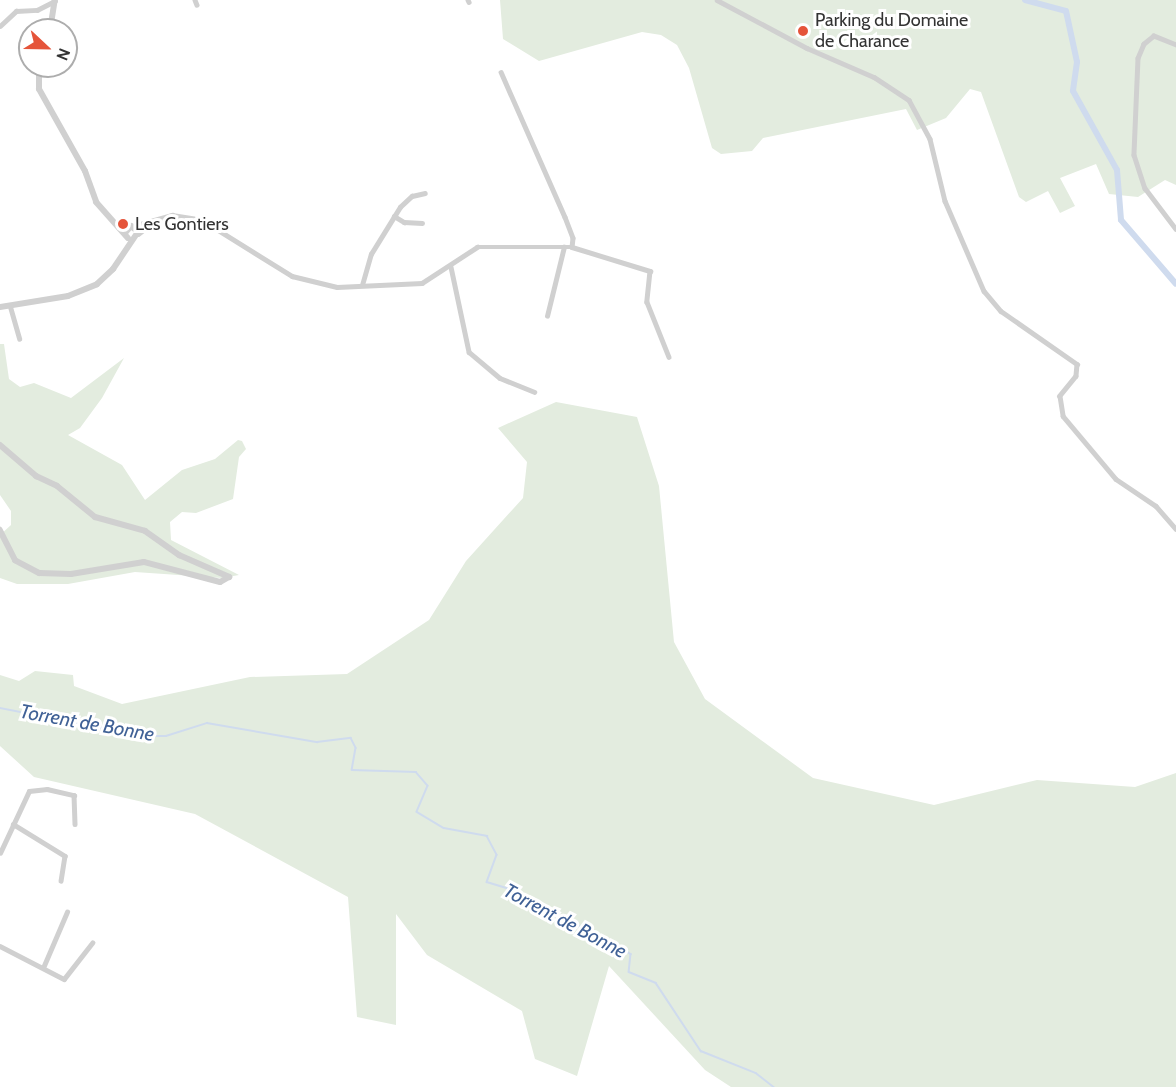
<!DOCTYPE html>
<html>
<head>
<meta charset="utf-8">
<style>
	body { margin:0 }
	#map { position:relative; width:1176px; height:1087px; overflow:hidden; background:#fff; font-family:Cabin,sans-serif }
	div>[style] { position:absolute }
	.green>* { inset:0; background:#e3ecdf }
	.stream>* { height:1.5px; margin:-0.75px; padding:0 0.75px; transform-origin:0.75px; border-radius:0.75px; background:#cfdbee }
	.canal>* { height:6px; margin:-3px; padding:0 3px; transform-origin:3px; border-radius:3px; background:#cfdbee }
	.minor>* { height:4.5px; margin:-2.25px; padding:0 2.25px; transform-origin:2.25px; border-radius:2.25px; background:#d0d0d0 }
	.tertiary>* { height:6px; margin:-3px; padding:0 3px; transform-origin:3px; border-radius:3px; background:#d0d0d0 }
	.dots>* { width:16px; height:16px; translate:-50% -50%; box-sizing:border-box; border:3px solid #fff; border-radius:50% }
	span { translate:-50% -50%; white-space:nowrap; text-align:center; line-height:1.15; -webkit-text-stroke:6px #fff; paint-order:stroke }
	.poi-label { font-size:18px; color:#333 }
	.left { translate:0 -50%; text-align:left }
	.water-label { font-size:20px; color:#406196; font-style:italic }
	.north { position:absolute; left:18px; top:18px; width:60px; height:60px; box-sizing:border-box; background:#fff; border:2px solid #adadad; border-radius:50%; rotate:112deg; font-size:16px; font-weight:700; line-height:24px; text-align:center; color:#333 }
	.north::after { content:''; display:block; margin:auto; width:21px; height:27px; background:#e5543a; clip-path:polygon(50% 0,100% 100%,50% 72%,0 100%) }
</style>
</head>
<body>
<div id="map">
	<div class="green">
		<div style="clip-path:polygon(500px 0,1176px 0,1176px 185px,1165px 180px,1138px 197px,1109px 194px,1096px 164px,1060px 178px,1075px 206px,1060px 213px,1048px 191px,1026px 202px,1019px 197px,981px 92px,970px 89px,946px 118px,917px 130px,906px 109px,763px 138px,752px 151px,721px 154px,712px 148px,689px 68px,677px 45px,661px 35px,642px 32px,539px 61px,503px 39px)"></div>
		<div style="clip-path:polygon(0 344px,4px 344px,9px 379px,20px 387px,34px 383px,71px 398px,124px 358px,102px 398px,80px 428px,68px 435px,122px 465px,145px 500px,182px 470px,215px 459px,238px 440px,242px 441px,246px 449px,239px 457px,233px 499px,196px 513px,182px 512px,170px 522px,171px 540px,239px 575px,222px 578px,135px 572px,68px 584px,17px 584px,0 578px,0 535px,11px 525px,11px 511px,0 495px)"></div>
		<div style="clip-path:polygon(556px 402px,637px 417px,659px 486px,674px 642px,705px 699px,813px 778px,934px 805px,1037px 780px,1135px 787px,1176px 773px,1176px 1087px,731px 1087px,705px 1070px,609px 966px,577px 1076px,535px 1059px,522px 1011px,427px 955px,396px 914px,396px 1025px,357px 1017px,348px 897px,195px 814px,34px 777px,0 746px,0 675px,19px 681px,35px 671px,73px 675px,74px 686px,122px 704px,250px 677px,347px 674px,429px 620px,466px 561px,523px 498px,527px 462px,498px 428px)"></div>
	</div>
	<div class="stream">
		<div style="left:0;top:708px;width:146px;rotate:11.1deg"></div>
		<div style="left:143px;top:736px;width:23px"></div>
		<div style="left:166px;top:736px;width:43px;rotate:-17.6deg"></div>
		<div style="left:207px;top:723px;width:112px;rotate:9.8deg"></div>
		<div style="left:317px;top:742px;width:34px;rotate:-7deg"></div>
		<div style="left:351px;top:738px;width:11px;rotate:63deg"></div>
		<div style="left:356px;top:748px;width:22px;rotate:100deg"></div>
		<div style="left:352px;top:770px;width:64px;rotate:1.8deg"></div>
		<div style="left:416px;top:772px;width:18px;rotate:49deg"></div>
		<div style="left:428px;top:786px;width:28px;rotate:113deg"></div>
		<div style="left:417px;top:812px;width:31px;rotate:31deg"></div>
		<div style="left:444px;top:828px;width:44px;rotate:10.5deg"></div>
		<div style="left:487px;top:836px;width:21px;rotate:62deg"></div>
		<div style="left:497px;top:855px;width:29px;rotate:110deg"></div>
		<div style="left:487px;top:882px;width:34px;rotate:17deg"></div>
		<div style="left:520px;top:892px;width:45px;rotate:38.7deg"></div>
		<div style="left:555px;top:920px;width:29px;rotate:14deg"></div>
		<div style="left:583px;top:927px;width:17px;rotate:54deg"></div>
		<div style="left:593px;top:941px;width:23px;rotate:7deg"></div>
		<div style="left:616px;top:944px;width:18px;rotate:34deg"></div>
		<div style="left:631px;top:954px;width:18px;rotate:96deg"></div>
		<div style="left:629px;top:972px;width:29px;rotate:22deg"></div>
		<div style="left:656px;top:983px;width:82px;rotate:56.5deg"></div>
		<div style="left:701px;top:1051px;width:59px;rotate:21.8deg"></div>
		<div style="left:756px;top:1073px;width:23px;rotate:38deg"></div>
	</div>
	<div class="canal">
		<div style="left:1025px;top:0;width:42px;rotate:15deg"></div>
		<div style="left:1066px;top:11px;width:52px;rotate:77.8deg"></div>
		<div style="left:1077px;top:62px;width:29px;rotate:98deg"></div>
		<div style="left:1073px;top:91px;width:90px;rotate:60.9deg"></div>
		<div style="left:1117px;top:170px;width:50px;rotate:85.4deg"></div>
		<div style="left:1121px;top:220px;width:84px;rotate:49.3deg"></div>
	</div>
	<div class="minor">
		<div style="left:195px;top:0;width:5px;rotate:68deg"></div>
		<div style="left:468px;top:0;width:2px;rotate:63deg"></div>
		<div style="left:717px;top:0;width:102px;rotate:28.1deg"></div>
		<div style="left:807px;top:48px;width:73px;rotate:23.4deg"></div>
		<div style="left:874px;top:77px;width:42px;rotate:33.3deg"></div>
		<div style="left:909px;top:100px;width:44px;rotate:61.7deg"></div>
		<div style="left:930px;top:139px;width:64px;rotate:76.4deg"></div>
		<div style="left:945px;top:201px;width:98px;rotate:66.6deg"></div>
		<div style="left:984px;top:291px;width:26px;rotate:50deg"></div>
		<div style="left:1001px;top:311px;width:93px;rotate:34.9deg"></div>
		<div style="left:1077px;top:364px;width:12px;rotate:95deg"></div>
		<div style="left:1076px;top:376px;width:26px;rotate:129deg"></div>
		<div style="left:1060px;top:396px;width:20px;rotate:81deg"></div>
		<div style="left:1063px;top:416px;width:82px;rotate:49.9deg"></div>
		<div style="left:1116px;top:479px;width:48px;rotate:34deg"></div>
		<div style="left:1156px;top:506px;width:30px;rotate:49deg"></div>
		<div style="left:0;top:26px;width:22px;rotate:-43deg"></div>
		<div style="left:16px;top:11px;width:21px;rotate:-3deg"></div>
		<div style="left:37px;top:10px;width:20px;rotate:-27deg"></div>
		<div style="left:1176px;top:45px;width:24px;rotate:-158deg"></div>
		<div style="left:1154px;top:36px;width:13px;rotate:141deg"></div>
		<div style="left:1144px;top:44px;width:15px;rotate:113deg"></div>
		<div style="left:1138px;top:58px;width:97px;rotate:92.4deg"></div>
		<div style="left:1134px;top:155px;width:35px;rotate:72deg"></div>
		<div style="left:1145px;top:188px;width:51px;rotate:52.9deg"></div>
		<div style="left:501px;top:72px;width:158px;rotate:66.2deg"></div>
		<div style="left:565px;top:217px;width:22px;rotate:69deg"></div>
		<div style="left:573px;top:238px;width:9px;rotate:96deg"></div>
		<div style="left:394px;top:216px;width:12px;rotate:31deg"></div>
		<div style="left:404px;top:222px;width:18px;rotate:3deg"></div>
		<div style="left:133px;top:226px;width:41px;rotate:-15.8deg"></div>
		<div style="left:172px;top:215px;width:30px;rotate:9deg"></div>
		<div style="left:202px;top:220px;width:106px;rotate:31.9deg"></div>
		<div style="left:292px;top:276px;width:46px;rotate:13.7deg"></div>
		<div style="left:337px;top:287px;width:85px;rotate:-2.7deg"></div>
		<div style="left:422px;top:283px;width:66px;rotate:-33.2deg"></div>
		<div style="left:477px;top:247px;width:95px"></div>
		<div style="left:572px;top:247px;width:82px;rotate:17.1deg"></div>
		<div style="left:650px;top:271px;width:31px;rotate:96deg"></div>
		<div style="left:647px;top:302px;width:59px;rotate:68.2deg"></div>
		<div style="left:138px;top:234px;width:18px;rotate:-38deg"></div>
		<div style="left:451px;top:267px;width:87px;rotate:78deg"></div>
		<div style="left:469px;top:352px;width:40px;rotate:40deg"></div>
		<div style="left:500px;top:378px;width:37px;rotate:22deg"></div>
		<div style="left:362px;top:285px;width:32px;rotate:-74deg"></div>
		<div style="left:371px;top:254px;width:55px;rotate:-58.3deg"></div>
		<div style="left:400px;top:207px;width:16px;rotate:-43deg"></div>
		<div style="left:412px;top:196px;width:13px;rotate:-13deg"></div>
		<div style="left:10px;top:305px;width:35px;rotate:74deg"></div>
		<div style="left:547px;top:316px;width:71px;rotate:-76.2deg"></div>
		<div style="left:13px;top:824px;width:61px;rotate:31.6deg"></div>
		<div style="left:65px;top:856px;width:25px;rotate:99deg"></div>
		<div style="left:0;top:853px;width:68px;rotate:-64.9deg"></div>
		<div style="left:29px;top:791px;width:18px;rotate:-6deg"></div>
		<div style="left:47px;top:789px;width:28px;rotate:13deg"></div>
		<div style="left:74px;top:795px;width:29px;rotate:88deg"></div>
		<div style="left:0;top:946px;width:72px;rotate:27.3deg"></div>
		<div style="left:64px;top:979px;width:46px;rotate:-52.1deg"></div>
		<div style="left:43px;top:968px;width:61px;rotate:-66.8deg"></div>
	</div>
	<div class="tertiary">
		<div style="left:50px;top:30px;width:30px;rotate:-81deg"></div>
		<div style="left:39px;top:66px;width:23px;rotate:90deg"></div>
		<div style="left:39px;top:89px;width:94px;rotate:60.7deg"></div>
		<div style="left:85px;top:171px;width:33px;rotate:70deg"></div>
		<div style="left:96px;top:202px;width:48px;rotate:48.4deg"></div>
		<div style="left:0;top:307px;width:69px;rotate:-9.2deg"></div>
		<div style="left:68px;top:296px;width:31px;rotate:-22deg"></div>
		<div style="left:97px;top:284px;width:22px;rotate:-43deg"></div>
		<div style="left:113px;top:269px;width:45px;rotate:-56deg"></div>
		<div style="left:138px;top:232px;width:9px;rotate:-139deg"></div>
		<div style="left:131px;top:226px;width:9px;rotate:131deg"></div>
		<div style="left:0;top:445px;width:48px;rotate:40.7deg"></div>
		<div style="left:36px;top:476px;width:23px;rotate:25deg"></div>
		<div style="left:57px;top:486px;width:49px;rotate:39.2deg"></div>
		<div style="left:95px;top:517px;width:52px;rotate:15.6deg"></div>
		<div style="left:145px;top:531px;width:42px;rotate:35.2deg"></div>
		<div style="left:179px;top:555px;width:55px;rotate:23.7deg"></div>
		<div style="left:229px;top:577px;width:10px;rotate:151deg"></div>
		<div style="left:220px;top:582px;width:79px;rotate:-165.3deg"></div>
		<div style="left:144px;top:562px;width:74px;rotate:170.7deg"></div>
		<div style="left:71px;top:574px;width:32px;rotate:-178deg"></div>
		<div style="left:39px;top:573px;width:27px;rotate:-152deg"></div>
		<div style="left:15px;top:560px;width:34px;rotate:-117deg"></div>
	</div>
	<div class="dots">
		<div style="left:803px;top:31px;background:#e5543a"></div>
		<div style="left:123px;top:224px;background:#e5543a"></div>
	</div>
	<div class="poi-label">
		<span class="left" style="left:815px;top:31px">Parking du Domaine<br>de Charance</span>
		<span class="left" style="left:135px;top:224px">Les Gontiers</span>
	</div>
	<div class="water-label">
		<span style="left:87px;top:723px;rotate:10deg">Torrent de Bonne</span>
		<span style="left:565px;top:921px;rotate:28deg">Torrent de Bonne</span>
	</div>
	<div class="north">N</div>
</div>
</body>
</html>
